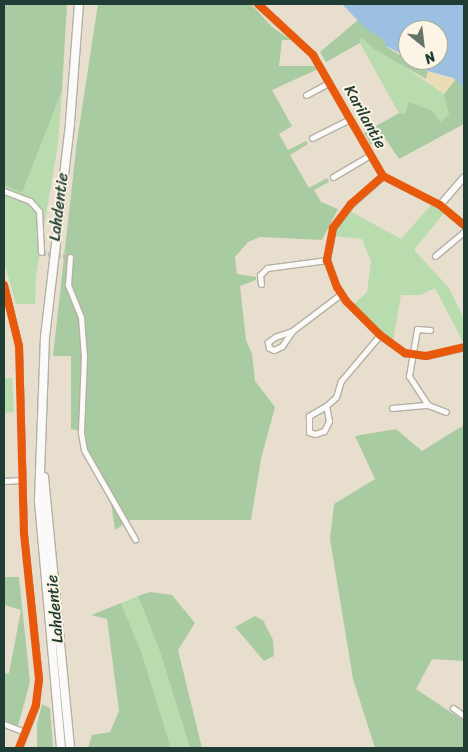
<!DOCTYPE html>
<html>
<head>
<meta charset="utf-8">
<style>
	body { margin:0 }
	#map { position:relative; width:468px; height:752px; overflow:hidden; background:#e8dece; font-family:Sriracha,sans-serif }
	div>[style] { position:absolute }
	.green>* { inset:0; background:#b9dcaf }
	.forest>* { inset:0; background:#a9cba2 }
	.sand>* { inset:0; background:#ebdcb4 }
	.water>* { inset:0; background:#9cc0e2 }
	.minor-tunnel>* { height:5px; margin-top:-2.5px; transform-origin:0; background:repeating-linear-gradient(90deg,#c0beaf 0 5px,transparent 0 7.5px) }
	.roads { filter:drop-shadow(1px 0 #b3b0a4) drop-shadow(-1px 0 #b3b0a4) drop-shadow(0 1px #b3b0a4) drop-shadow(0 -1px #b3b0a4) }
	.minor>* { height:5px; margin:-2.5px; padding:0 2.5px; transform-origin:2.5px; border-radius:2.5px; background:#fcfaf8 }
	.tertiary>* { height:6px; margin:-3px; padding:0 3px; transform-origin:3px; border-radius:3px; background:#fcfaf8 }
	.trunk>* { height:8px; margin:-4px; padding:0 4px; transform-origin:4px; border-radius:4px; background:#fcfaf8 }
	.cycleway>* { height:8px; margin:-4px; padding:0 4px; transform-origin:4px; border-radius:4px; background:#e8590c }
	span { translate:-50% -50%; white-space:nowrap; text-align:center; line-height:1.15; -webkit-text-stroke:4px #fcf5e5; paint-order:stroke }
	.street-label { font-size:16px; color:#1f3d34 }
	.frame { position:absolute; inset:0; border:5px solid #1f3d34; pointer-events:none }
	.north { position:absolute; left:398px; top:20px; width:50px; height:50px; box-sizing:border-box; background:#fcf5e5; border:1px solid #a4ab9e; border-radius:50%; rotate:151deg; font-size:14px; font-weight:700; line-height:20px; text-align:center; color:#1f3d34 }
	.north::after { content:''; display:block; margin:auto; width:18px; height:22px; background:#65756a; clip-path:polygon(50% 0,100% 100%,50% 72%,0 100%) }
</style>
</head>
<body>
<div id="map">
	<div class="green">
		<div style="clip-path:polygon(361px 37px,444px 94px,450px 116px,440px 122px,399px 113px,360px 43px)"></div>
		<div style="clip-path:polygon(62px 91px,58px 144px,36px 275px,35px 304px,16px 304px,4px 262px,4px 185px,22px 193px)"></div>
		<div style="clip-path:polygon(432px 204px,444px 213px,414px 250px,449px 288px,464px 319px,464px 344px,435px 288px,421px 295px,401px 295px,393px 342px,384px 335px,354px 304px,367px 292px,371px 261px,362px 239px,332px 236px,348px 210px,401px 239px)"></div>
		<div style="clip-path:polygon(4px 378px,12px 378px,14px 412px,4px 413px)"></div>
		<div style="clip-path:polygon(138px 596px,160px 652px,190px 748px,171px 748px,142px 654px,121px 603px)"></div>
	</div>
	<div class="forest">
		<div style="clip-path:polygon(4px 4px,67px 4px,62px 91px,22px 193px,4px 185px)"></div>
		<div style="clip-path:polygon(98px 4px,251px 4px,272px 27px,291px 40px,282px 40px,279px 66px,316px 66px,318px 69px,272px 90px,292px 126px,279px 134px,288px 150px,306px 141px,308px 144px,290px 155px,309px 188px,327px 178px,329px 182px,314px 190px,321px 202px,338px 209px,322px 240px,260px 237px,248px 242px,235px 257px,237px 274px,256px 277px,256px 280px,240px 286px,246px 340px,252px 354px,255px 381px,275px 407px,261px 459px,251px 520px,130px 520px,115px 530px,110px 495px,77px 430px,71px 429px,71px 356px,53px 356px,77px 141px)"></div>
		<div style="clip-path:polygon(358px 20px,383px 39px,388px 48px,428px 71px,426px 79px,374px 49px,361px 37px,360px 43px,326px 62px,320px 52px)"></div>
		<div style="clip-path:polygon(456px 79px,464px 87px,464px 124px,399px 159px,385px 138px,371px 145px,364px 133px,399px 113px,405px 114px,409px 102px,433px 111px,440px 122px,449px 115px,444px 94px)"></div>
		<div style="clip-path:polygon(464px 425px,464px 661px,432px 659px,416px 689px,464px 721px,464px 748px,375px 748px,353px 679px,330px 539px,334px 504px,375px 479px,355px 436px,396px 429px,422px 451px)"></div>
		<div style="clip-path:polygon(4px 577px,19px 577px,30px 682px,18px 726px,4px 720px,4px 674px,9px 673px,21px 610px,4px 605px)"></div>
		<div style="clip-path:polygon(150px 592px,172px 595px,195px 623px,178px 650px,202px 748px,190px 748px,160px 652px,138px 596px)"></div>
		<div style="clip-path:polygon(121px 603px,142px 654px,171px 748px,88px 748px,92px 735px,110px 732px,119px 711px,107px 619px,91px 615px)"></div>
		<div style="clip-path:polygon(255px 616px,263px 620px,273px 640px,274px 656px,264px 661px,235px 627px)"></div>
		<div style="clip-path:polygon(42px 704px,50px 708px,53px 748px,37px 748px,37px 724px)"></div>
	</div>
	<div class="sand">
		<div style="clip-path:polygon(428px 71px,445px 78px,456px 79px,444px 94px,426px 79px)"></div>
	</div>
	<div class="water">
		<div style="clip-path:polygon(342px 4px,464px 4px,464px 87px,453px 78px,428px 71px,414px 60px,438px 60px,438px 30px,408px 30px,408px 57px,386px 46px,383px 39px,365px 28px)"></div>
	</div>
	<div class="minor-tunnel">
		<div style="left:41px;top:252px;width:29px;rotate:10deg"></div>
	</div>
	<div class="roads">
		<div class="minor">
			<div style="left:258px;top:4px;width:75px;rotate:42.8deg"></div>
			<div style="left:313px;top:55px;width:140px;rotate:60deg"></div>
			<div style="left:383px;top:176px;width:64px;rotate:27deg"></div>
			<div style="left:440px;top:205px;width:31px;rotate:40deg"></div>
			<div style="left:306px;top:95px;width:26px;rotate:-28deg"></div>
			<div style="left:312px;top:138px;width:42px;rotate:-26.6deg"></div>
			<div style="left:383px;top:176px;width:43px;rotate:138.8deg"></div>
			<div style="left:351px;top:204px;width:30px;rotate:127deg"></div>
			<div style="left:333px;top:228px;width:33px;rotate:101deg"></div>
			<div style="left:327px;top:260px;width:29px;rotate:70deg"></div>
			<div style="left:337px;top:287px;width:17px;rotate:57deg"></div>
			<div style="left:346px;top:301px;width:48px;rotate:45deg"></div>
			<div style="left:380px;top:335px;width:31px;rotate:36deg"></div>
			<div style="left:405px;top:353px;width:21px;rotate:8deg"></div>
			<div style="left:426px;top:356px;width:39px;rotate:-13deg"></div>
			<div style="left:333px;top:177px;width:43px;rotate:-30.7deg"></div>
			<div style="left:4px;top:191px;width:28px;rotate:21deg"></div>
			<div style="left:30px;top:201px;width:13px;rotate:48deg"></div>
			<div style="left:39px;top:211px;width:41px;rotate:87.2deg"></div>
			<div style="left:435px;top:256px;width:38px;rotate:-40deg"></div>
			<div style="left:70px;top:257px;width:28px;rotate:94deg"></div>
			<div style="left:68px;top:285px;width:35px;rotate:68deg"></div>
			<div style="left:81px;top:317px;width:40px;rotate:85.7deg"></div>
			<div style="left:84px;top:357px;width:76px;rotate:92.3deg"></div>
			<div style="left:81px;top:433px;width:17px;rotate:80deg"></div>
			<div style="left:84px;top:450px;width:103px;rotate:60.2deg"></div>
			<div style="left:261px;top:284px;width:9px;rotate:-96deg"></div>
			<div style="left:260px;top:275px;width:10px;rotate:-45deg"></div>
			<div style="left:267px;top:268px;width:61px;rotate:-7.6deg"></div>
			<div style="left:4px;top:285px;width:63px;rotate:76.2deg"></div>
			<div style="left:19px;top:346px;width:188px;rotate:88.5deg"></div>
			<div style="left:24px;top:534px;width:146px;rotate:84.1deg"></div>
			<div style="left:39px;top:679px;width:26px;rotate:97deg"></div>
			<div style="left:36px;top:705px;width:46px;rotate:111.6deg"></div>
			<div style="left:430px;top:330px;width:13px;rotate:-176deg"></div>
			<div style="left:417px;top:329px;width:48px;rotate:99.7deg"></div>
			<div style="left:409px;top:376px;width:35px;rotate:57deg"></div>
			<div style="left:428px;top:405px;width:19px;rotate:21deg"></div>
			<div style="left:292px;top:331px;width:18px;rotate:161deg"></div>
			<div style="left:275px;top:337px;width:9px;rotate:144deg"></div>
			<div style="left:268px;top:342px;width:6px;rotate:81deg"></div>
			<div style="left:269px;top:348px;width:5px;rotate:22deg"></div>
			<div style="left:274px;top:350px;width:9px;rotate:-27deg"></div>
			<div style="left:282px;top:346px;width:18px;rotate:-56deg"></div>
			<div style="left:292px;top:331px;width:61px;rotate:-37.1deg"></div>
			<div style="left:326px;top:406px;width:20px;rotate:150deg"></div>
			<div style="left:309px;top:416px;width:16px;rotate:90deg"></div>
			<div style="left:309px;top:432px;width:6px;rotate:18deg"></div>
			<div style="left:315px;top:434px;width:9px;rotate:-18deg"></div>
			<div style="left:324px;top:431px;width:11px;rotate:-63deg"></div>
			<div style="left:329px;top:421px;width:15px;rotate:-101deg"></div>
			<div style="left:326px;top:406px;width:13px;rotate:-42deg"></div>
			<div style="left:336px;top:397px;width:17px;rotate:-73deg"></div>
			<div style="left:341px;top:381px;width:60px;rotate:-49.7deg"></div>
			<div style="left:392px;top:408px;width:36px;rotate:-5deg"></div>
			<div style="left:4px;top:481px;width:17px;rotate:-3deg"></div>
			<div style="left:453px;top:708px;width:14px;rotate:36deg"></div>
			<div style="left:4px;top:724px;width:22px;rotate:21deg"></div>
		</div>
		<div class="tertiary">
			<div style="left:440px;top:205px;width:37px;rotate:-49deg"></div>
		</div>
		<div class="trunk">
			<div style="left:44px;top:477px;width:272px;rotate:84.5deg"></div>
			<div style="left:61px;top:748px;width:249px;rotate:-95.1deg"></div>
			<div style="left:39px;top:500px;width:163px;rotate:-87.9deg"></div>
			<div style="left:45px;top:337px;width:215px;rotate:-83.3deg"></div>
			<div style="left:70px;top:123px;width:119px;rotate:-85.7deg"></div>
		</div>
	</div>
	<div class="cycleway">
		<div style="left:258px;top:4px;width:75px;rotate:42.8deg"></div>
		<div style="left:313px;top:55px;width:140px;rotate:60deg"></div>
		<div style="left:383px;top:176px;width:64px;rotate:27deg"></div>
		<div style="left:440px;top:205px;width:31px;rotate:40deg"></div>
		<div style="left:383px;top:176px;width:43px;rotate:138.8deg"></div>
		<div style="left:351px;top:204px;width:30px;rotate:127deg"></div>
		<div style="left:333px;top:228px;width:33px;rotate:101deg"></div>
		<div style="left:327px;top:260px;width:29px;rotate:70deg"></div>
		<div style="left:337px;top:287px;width:17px;rotate:57deg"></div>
		<div style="left:346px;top:301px;width:48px;rotate:45deg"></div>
		<div style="left:380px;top:335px;width:31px;rotate:36deg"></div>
		<div style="left:405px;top:353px;width:21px;rotate:8deg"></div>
		<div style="left:426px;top:356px;width:39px;rotate:-13deg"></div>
		<div style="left:4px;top:285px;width:63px;rotate:76.2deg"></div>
		<div style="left:19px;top:346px;width:188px;rotate:88.5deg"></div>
		<div style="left:24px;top:534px;width:146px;rotate:84.1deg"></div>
		<div style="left:39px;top:679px;width:26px;rotate:97deg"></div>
		<div style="left:36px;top:705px;width:46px;rotate:111.6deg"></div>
	</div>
	<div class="street-label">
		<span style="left:365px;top:117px;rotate:61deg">Karilantie</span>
		<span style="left:59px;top:207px;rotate:-83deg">Lahdentie</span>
		<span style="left:55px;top:609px;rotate:-95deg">Lahdentie</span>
	</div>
	<div class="frame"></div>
	<div class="north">N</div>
</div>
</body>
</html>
